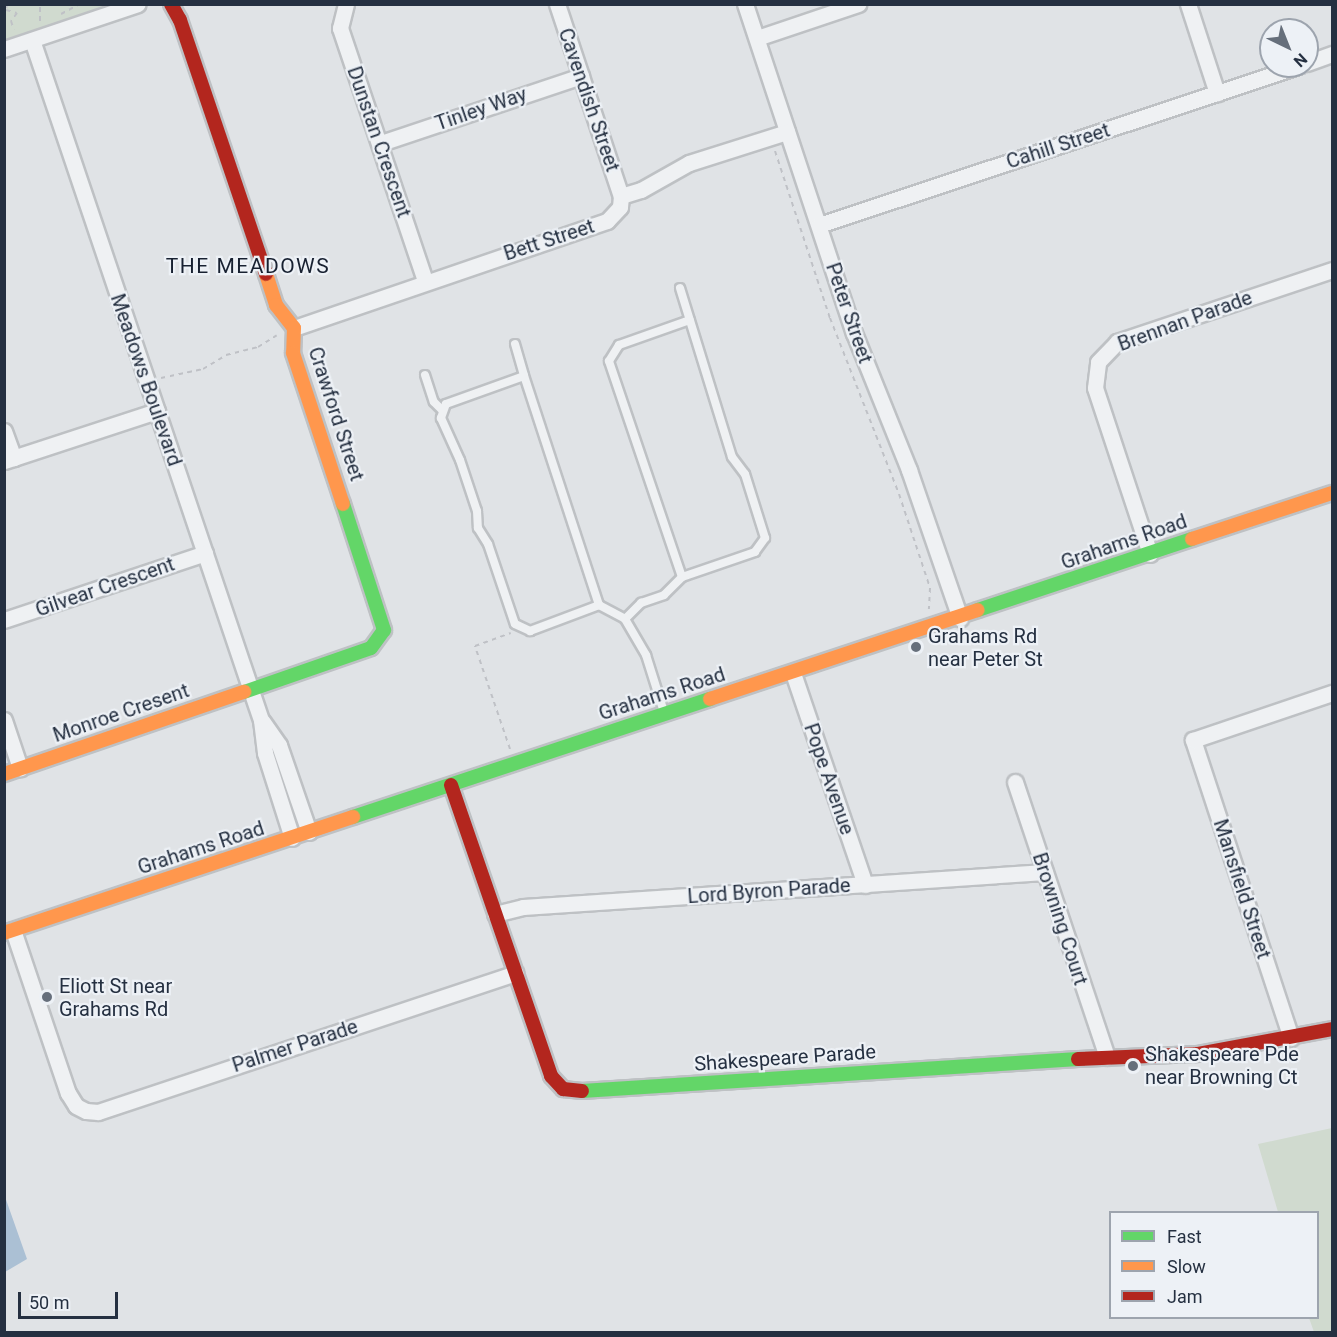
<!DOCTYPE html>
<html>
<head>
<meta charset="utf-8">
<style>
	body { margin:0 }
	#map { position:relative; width:1337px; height:1337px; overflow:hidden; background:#e0e3e6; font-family:Roboto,sans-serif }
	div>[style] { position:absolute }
	.green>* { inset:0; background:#d0dacf }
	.water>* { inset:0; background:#abc0d4 }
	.path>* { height:2px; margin-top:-1px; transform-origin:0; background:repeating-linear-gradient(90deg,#bfc1c6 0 4.5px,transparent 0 9px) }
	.roads { filter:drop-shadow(2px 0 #bec1c4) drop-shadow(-2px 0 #bec1c4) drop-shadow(0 2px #bec1c4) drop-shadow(0 -2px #bec1c4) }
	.lane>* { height:8px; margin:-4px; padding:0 4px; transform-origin:4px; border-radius:4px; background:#eff1f3 }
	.street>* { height:15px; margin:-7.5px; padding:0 7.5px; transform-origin:7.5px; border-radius:7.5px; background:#eff1f3 }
	.fast>* { height:14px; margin:-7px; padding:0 7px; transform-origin:7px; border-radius:7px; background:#63d668 }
	.slow>* { height:14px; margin:-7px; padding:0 7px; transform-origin:7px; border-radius:7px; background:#ff974d }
	.jam>* { height:14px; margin:-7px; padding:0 7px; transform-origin:7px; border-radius:7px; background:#b3261e }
	.dots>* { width:16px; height:16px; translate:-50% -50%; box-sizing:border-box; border:3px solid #edf1f6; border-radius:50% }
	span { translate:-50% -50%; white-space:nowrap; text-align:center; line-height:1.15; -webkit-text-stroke:4.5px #edf1f6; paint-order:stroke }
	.street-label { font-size:20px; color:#253041 }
	.poi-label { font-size:20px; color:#253041 }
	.left { translate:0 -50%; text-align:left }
	.neighbourhood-label { font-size:21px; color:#182131; letter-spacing:1.5px }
	.frame { position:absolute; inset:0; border:6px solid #253041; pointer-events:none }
	.legend { position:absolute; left:1109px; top:1211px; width:210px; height:108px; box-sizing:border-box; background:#edf1f6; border:2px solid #9da4ae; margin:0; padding:8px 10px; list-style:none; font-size:18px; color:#253041 }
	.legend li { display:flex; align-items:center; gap:12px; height:30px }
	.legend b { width:30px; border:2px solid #9da4ae }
	.north { position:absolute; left:1259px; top:18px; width:60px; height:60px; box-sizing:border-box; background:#edf1f6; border:2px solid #9da4ae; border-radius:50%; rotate:137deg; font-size:16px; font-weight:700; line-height:24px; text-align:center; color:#253041 }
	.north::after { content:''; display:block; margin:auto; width:21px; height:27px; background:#666f7b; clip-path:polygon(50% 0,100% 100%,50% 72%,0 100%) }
	.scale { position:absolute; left:18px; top:1292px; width:100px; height:27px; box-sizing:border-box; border:3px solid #253041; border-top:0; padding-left:8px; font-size:18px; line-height:21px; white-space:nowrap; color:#253041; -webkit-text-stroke:4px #edf1f6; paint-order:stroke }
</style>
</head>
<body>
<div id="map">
	<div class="green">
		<div style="clip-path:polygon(5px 4px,112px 4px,112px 5px,5px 41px)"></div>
		<div style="clip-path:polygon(1332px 1128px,1332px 1332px,1314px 1332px,1309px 1318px,1318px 1318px,1318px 1212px,1278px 1212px,1258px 1144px)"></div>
	</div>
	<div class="water">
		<div style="clip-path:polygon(4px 1194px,27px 1259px,5px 1272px,4px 1272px)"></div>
	</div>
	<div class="path">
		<div style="left:7px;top:4px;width:6px;rotate:99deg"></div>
		<div style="left:6px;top:10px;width:11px;rotate:15deg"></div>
		<div style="left:17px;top:13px;width:10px;rotate:127deg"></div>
		<div style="left:11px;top:21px;width:9px;rotate:72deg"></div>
		<div style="left:61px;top:14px;width:21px;rotate:-28deg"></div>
		<div style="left:40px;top:21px;width:17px;rotate:-90deg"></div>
		<div style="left:775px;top:151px;width:176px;rotate:71.8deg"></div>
		<div style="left:830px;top:318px;width:189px;rotate:68.6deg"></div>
		<div style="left:899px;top:494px;width:99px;rotate:71.7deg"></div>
		<div style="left:930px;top:588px;width:21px;rotate:93deg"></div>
		<div style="left:161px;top:378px;width:43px;rotate:-12.1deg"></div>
		<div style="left:203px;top:369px;width:27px;rotate:-31deg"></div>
		<div style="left:226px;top:355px;width:33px;rotate:-14deg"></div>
		<div style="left:258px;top:347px;width:22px;rotate:-32deg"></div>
		<div style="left:510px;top:749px;width:109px;rotate:-108.8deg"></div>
		<div style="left:475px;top:646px;width:38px;rotate:-20deg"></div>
	</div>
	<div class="roads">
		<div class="lane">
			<div style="left:680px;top:288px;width:177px;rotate:72.9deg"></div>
			<div style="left:732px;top:457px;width:21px;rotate:53deg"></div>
			<div style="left:745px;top:474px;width:67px;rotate:72.6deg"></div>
			<div style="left:765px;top:538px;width:17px;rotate:126deg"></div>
			<div style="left:755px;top:552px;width:77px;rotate:161.1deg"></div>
			<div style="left:515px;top:344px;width:33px;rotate:74deg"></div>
			<div style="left:425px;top:375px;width:28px;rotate:72deg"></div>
			<div style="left:434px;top:402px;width:11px;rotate:45deg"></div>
			<div style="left:599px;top:605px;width:241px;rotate:-108.1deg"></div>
			<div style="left:524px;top:376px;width:83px;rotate:160.3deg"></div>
			<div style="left:446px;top:404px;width:15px;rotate:110deg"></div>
			<div style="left:441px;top:418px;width:46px;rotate:65.7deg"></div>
			<div style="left:460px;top:460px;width:54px;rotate:71.6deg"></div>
			<div style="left:477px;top:511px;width:17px;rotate:87deg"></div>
			<div style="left:478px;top:528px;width:19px;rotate:58deg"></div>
			<div style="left:488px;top:544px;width:84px;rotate:71.4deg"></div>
			<div style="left:515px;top:624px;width:17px;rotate:25deg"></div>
			<div style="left:530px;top:631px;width:74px;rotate:-20.6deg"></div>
			<div style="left:599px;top:605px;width:30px;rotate:28deg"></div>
			<div style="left:625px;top:619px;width:42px;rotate:59.7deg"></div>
			<div style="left:646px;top:655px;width:60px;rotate:72.5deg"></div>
			<div style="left:625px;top:619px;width:23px;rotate:-45deg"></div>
			<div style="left:641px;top:603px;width:24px;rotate:-19deg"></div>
			<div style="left:664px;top:595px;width:25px;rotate:-45deg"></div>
			<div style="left:682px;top:577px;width:228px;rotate:-108.7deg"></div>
			<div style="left:609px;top:361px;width:19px;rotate:-58deg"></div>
			<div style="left:619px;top:345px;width:75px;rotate:-19.4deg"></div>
		</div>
		<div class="street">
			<div style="left:346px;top:4px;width:25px;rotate:104deg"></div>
			<div style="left:340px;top:28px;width:267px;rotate:71.4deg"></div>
			<div style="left:557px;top:4px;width:202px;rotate:71.6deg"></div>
			<div style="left:745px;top:4px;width:347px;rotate:71.7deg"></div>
			<div style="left:854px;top:333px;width:148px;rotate:68.1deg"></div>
			<div style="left:909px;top:470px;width:157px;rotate:71deg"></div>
			<div style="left:1188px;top:4px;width:94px;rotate:72deg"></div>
			<div style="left:757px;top:38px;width:107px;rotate:-18.6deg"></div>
			<div style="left:32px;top:40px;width:718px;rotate:71.39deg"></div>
			<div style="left:261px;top:720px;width:33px;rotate:83deg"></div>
			<div style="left:265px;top:753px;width:89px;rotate:72.4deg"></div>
			<div style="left:4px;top:49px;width:141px;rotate:-18.6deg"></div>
			<div style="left:1307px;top:63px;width:27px;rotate:-20deg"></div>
			<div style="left:381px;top:143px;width:211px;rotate:-18.5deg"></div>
			<div style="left:819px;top:225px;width:505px;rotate:-18.36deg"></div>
			<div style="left:294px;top:328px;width:331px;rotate:-18.9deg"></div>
			<div style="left:607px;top:221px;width:19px;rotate:-47deg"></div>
			<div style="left:620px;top:207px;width:11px;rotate:-85deg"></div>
			<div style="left:621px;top:196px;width:21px;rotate:-17deg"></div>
			<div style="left:641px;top:190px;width:55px;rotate:-29.4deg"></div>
			<div style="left:689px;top:163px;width:103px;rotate:-17.6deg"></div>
			<div style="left:4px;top:431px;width:29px;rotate:70deg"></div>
			<div style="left:4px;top:461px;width:161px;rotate:-18.1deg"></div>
			<div style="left:1150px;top:554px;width:175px;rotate:-108.3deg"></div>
			<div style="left:1095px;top:388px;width:26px;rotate:-83deg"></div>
			<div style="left:1098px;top:362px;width:28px;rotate:-46deg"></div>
			<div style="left:1117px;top:342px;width:227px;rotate:-18.5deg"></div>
			<div style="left:4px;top:620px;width:212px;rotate:-18.4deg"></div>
			<div style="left:793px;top:673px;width:224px;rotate:71.2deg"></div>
			<div style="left:4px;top:720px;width:51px;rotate:71.6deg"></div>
			<div style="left:263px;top:722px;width:28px;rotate:55deg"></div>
			<div style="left:279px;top:745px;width:92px;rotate:71deg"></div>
			<div style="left:1015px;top:782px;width:290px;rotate:71.5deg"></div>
			<div style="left:495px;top:914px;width:29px;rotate:-14deg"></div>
			<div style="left:523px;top:907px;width:523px;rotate:-3.84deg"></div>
			<div style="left:13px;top:930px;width:172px;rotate:71.4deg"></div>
			<div style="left:68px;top:1093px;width:15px;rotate:58deg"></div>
			<div style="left:76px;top:1106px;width:11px;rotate:27deg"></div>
			<div style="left:86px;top:1111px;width:12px;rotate:5deg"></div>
			<div style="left:98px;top:1112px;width:440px;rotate:-18.4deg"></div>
			<div style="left:1291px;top:1038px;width:314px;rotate:-108.2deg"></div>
			<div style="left:1193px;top:740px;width:147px;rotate:-18.7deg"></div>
		</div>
		<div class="fast">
			<div style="left:978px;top:610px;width:225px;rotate:-18.4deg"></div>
			<div style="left:244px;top:692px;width:134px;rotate:-19.1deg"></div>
			<div style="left:371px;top:648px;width:22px;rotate:-54deg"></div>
			<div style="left:384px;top:630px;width:133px;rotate:-108deg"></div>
			<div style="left:353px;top:817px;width:376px;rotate:-18.3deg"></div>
			<div style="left:582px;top:1091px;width:497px;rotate:-3.7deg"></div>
		</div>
		<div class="slow">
			<div style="left:266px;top:274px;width:33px;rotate:72deg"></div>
			<div style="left:276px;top:305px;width:29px;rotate:52deg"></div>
			<div style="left:294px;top:328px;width:25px;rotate:92deg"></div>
			<div style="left:293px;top:353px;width:159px;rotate:71.7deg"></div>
			<div style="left:1192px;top:539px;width:147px;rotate:-18.2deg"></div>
			<div style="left:710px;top:699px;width:282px;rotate:-18.4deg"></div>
			<div style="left:4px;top:774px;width:254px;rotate:-18.9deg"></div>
			<div style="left:4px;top:933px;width:368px;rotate:-18.4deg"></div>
		</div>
		<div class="jam">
			<div style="left:171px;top:4px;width:18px;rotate:61deg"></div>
			<div style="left:180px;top:20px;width:268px;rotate:71.3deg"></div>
			<div style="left:451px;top:785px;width:308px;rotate:71deg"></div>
			<div style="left:551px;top:1076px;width:18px;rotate:47deg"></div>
			<div style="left:563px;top:1089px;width:19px;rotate:6deg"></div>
			<div style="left:1078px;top:1059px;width:119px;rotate:-2.4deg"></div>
			<div style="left:1197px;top:1054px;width:137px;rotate:-10.5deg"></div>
		</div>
	</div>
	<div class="dots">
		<div style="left:916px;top:647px;background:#666f7b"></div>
		<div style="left:47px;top:997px;background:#666f7b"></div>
		<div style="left:1133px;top:1066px;background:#666f7b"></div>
	</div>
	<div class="street-label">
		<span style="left:589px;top:100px;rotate:71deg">Cavendish Street</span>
		<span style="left:481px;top:109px;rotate:-19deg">Tinley Way</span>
		<span style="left:379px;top:142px;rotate:71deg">Dunstan Crescent</span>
		<span style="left:1058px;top:146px;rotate:-18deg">Cahill Street</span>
		<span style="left:549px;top:240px;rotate:-18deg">Bett Street</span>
		<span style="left:849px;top:313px;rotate:71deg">Peter Street</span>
		<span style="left:1185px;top:321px;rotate:-20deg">Brennan Parade</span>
		<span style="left:146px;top:380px;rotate:71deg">Meadows Boulevard</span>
		<span style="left:336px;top:414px;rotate:72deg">Crawford Street</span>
		<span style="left:1124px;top:542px;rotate:-19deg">Grahams Road</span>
		<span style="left:105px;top:587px;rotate:-19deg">Gilvear Crescent</span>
		<span style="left:662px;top:694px;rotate:-18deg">Grahams Road</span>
		<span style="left:121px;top:713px;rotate:-19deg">Monroe Cresent</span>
		<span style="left:829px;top:779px;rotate:71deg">Pope Avenue</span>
		<span style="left:201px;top:848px;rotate:-18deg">Grahams Road</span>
		<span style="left:1242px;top:889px;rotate:72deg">Mansfield Street</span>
		<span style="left:769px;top:891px;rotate:-4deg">Lord Byron Parade</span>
		<span style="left:1060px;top:919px;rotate:72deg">Browning Court</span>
		<span style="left:295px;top:1046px;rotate:-18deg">Palmer Parade</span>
		<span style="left:785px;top:1058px;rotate:-4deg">Shakespeare Parade</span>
	</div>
	<div class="poi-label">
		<span class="left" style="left:928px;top:648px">Grahams Rd<br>near Peter St</span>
		<span class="left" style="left:59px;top:998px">Eliott St near<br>Grahams Rd</span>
		<span class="left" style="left:1145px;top:1066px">Shakespeare Pde<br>near Browning Ct</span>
	</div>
	<div class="neighbourhood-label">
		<span style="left:248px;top:266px">THE MEADOWS</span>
	</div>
	<div class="frame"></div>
	<ul class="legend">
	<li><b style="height:8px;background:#63d668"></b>Fast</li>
	<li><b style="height:8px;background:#ff974d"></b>Slow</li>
	<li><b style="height:8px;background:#b3261e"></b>Jam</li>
	</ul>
	<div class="north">N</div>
	<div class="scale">50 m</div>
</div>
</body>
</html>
